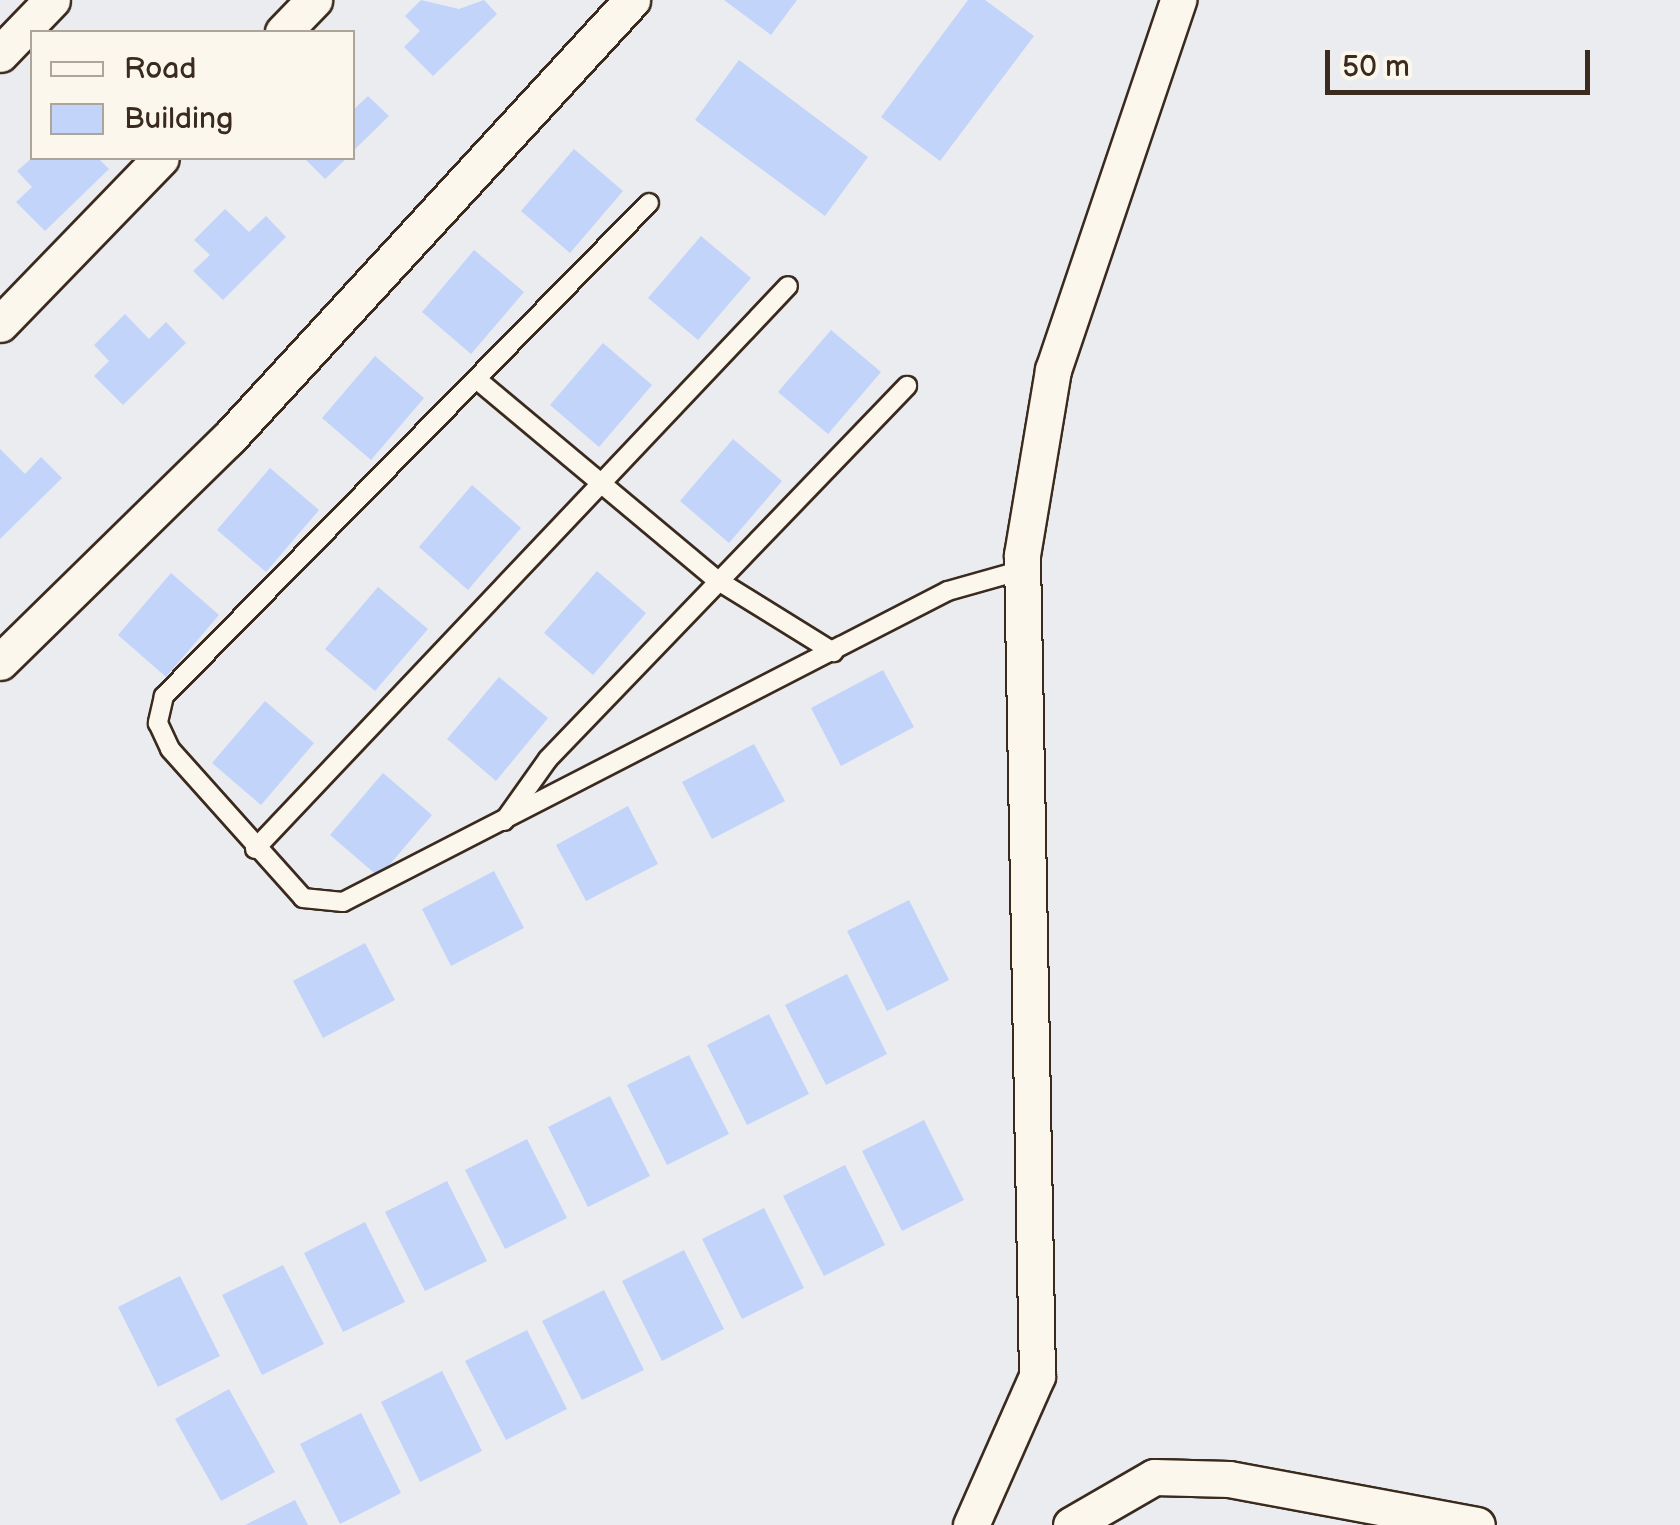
<!DOCTYPE html>
<html>
<head>
<meta charset="utf-8">
<style>
	body { margin:0 }
	#map { position:relative; width:1680px; height:1525px; overflow:hidden; background:#eaecf0; font-family:"Balsamiq Sans",sans-serif }
	div>[style] { position:absolute }
	.building>* { inset:0; background:#c2d4f9 }
	.roads { filter:drop-shadow(2px 0 #3b2a1e) drop-shadow(-2px 0 #3b2a1e) drop-shadow(0 2px #3b2a1e) drop-shadow(0 -2px #3b2a1e) }
	.lane>* { height:18px; margin:-9px; padding:0 9px; transform-origin:9px; border-radius:9px; background:#fbf7ec }
	.street>* { height:35px; margin:-17.5px; padding:0 17.5px; transform-origin:17.5px; border-radius:17.5px; background:#fbf7ec }
	span { translate:-50% -50%; white-space:nowrap; text-align:center; line-height:1.15; -webkit-text-stroke:8px #fbf7ec; paint-order:stroke }
	.legend { position:absolute; left:30px; top:30px; width:325px; height:130px; box-sizing:border-box; background:#fbf7ec; border:2px solid #aea59a; margin:0; padding:12px 18px; list-style:none; font-size:30px; color:#3b2a1e }
	.legend li { display:flex; align-items:center; gap:20px; height:50px }
	.legend b { width:50px; border:2px solid #aea59a }
	.scale { position:absolute; left:1325px; top:50px; width:265px; height:45px; box-sizing:border-box; border:5px solid #3b2a1e; border-top:0; padding-left:12px; font-size:30px; line-height:35px; white-space:nowrap; color:#3b2a1e; -webkit-text-stroke:8px #fbf7ec; paint-order:stroke }
</style>
</head>
<body>
<div id="map">
	<div class="building">
		<div style="clip-path:polygon(421px 0,459px 9px,484px 0,497px 14px,433px 76px,404px 47px,420px 31px,405px 16px)"></div>
		<div style="clip-path:polygon(724px 0,797px 0,771px 35px)"></div>
		<div style="clip-path:polygon(968px 0,985px 0,1034px 36px,940px 161px,881px 117px)"></div>
		<div style="clip-path:polygon(739px 60px,868px 157px,825px 216px,695px 120px)"></div>
		<div style="clip-path:polygon(368px 96px,389px 116px,352px 152px,352px 111px)"></div>
		<div style="clip-path:polygon(574px 149px,623px 191px,570px 253px,521px 211px)"></div>
		<div style="clip-path:polygon(32px 158px,98px 158px,109px 169px,45px 231px,16px 202px,32px 187px,17px 171px)"></div>
		<div style="clip-path:polygon(304px 158px,347px 158px,325px 179px)"></div>
		<div style="clip-path:polygon(225px 209px,249px 232px,266px 216px,286px 237px,223px 300px,193px 271px,210px 255px,194px 240px)"></div>
		<div style="clip-path:polygon(701px 236px,751px 278px,698px 340px,648px 298px)"></div>
		<div style="clip-path:polygon(474px 250px,524px 292px,471px 354px,422px 312px)"></div>
		<div style="clip-path:polygon(125px 314px,149px 339px,166px 322px,186px 343px,123px 405px,94px 376px,109px 361px,94px 345px)"></div>
		<div style="clip-path:polygon(831px 330px,881px 372px,828px 434px,778px 392px)"></div>
		<div style="clip-path:polygon(603px 343px,652px 385px,599px 447px,550px 405px)"></div>
		<div style="clip-path:polygon(375px 356px,424px 398px,371px 460px,322px 418px)"></div>
		<div style="clip-path:polygon(733px 439px,782px 481px,729px 543px,680px 501px)"></div>
		<div style="clip-path:polygon(0 449px,25px 474px,41px 457px,62px 478px,0 539px)"></div>
		<div style="clip-path:polygon(270px 468px,319px 510px,266px 572px,217px 530px)"></div>
		<div style="clip-path:polygon(472px 485px,521px 528px,468px 590px,419px 547px)"></div>
		<div style="clip-path:polygon(597px 571px,646px 613px,593px 675px,544px 633px)"></div>
		<div style="clip-path:polygon(171px 573px,219px 615px,166px 677px,118px 635px)"></div>
		<div style="clip-path:polygon(378px 587px,428px 629px,375px 691px,325px 649px)"></div>
		<div style="clip-path:polygon(883px 670px,914px 727px,841px 766px,811px 708px)"></div>
		<div style="clip-path:polygon(499px 677px,548px 718px,496px 781px,447px 739px)"></div>
		<div style="clip-path:polygon(265px 701px,314px 743px,261px 805px,212px 763px)"></div>
		<div style="clip-path:polygon(754px 744px,785px 801px,712px 839px,682px 782px)"></div>
		<div style="clip-path:polygon(383px 773px,432px 815px,379px 877px,330px 835px)"></div>
		<div style="clip-path:polygon(628px 806px,658px 864px,586px 901px,556px 845px)"></div>
		<div style="clip-path:polygon(494px 871px,524px 928px,451px 966px,422px 909px)"></div>
		<div style="clip-path:polygon(909px 900px,949px 980px,887px 1011px,847px 931px)"></div>
		<div style="clip-path:polygon(365px 943px,395px 1000px,323px 1038px,293px 981px)"></div>
		<div style="clip-path:polygon(847px 974px,887px 1054px,826px 1085px,785px 1005px)"></div>
		<div style="clip-path:polygon(769px 1014px,809px 1094px,747px 1125px,707px 1045px)"></div>
		<div style="clip-path:polygon(689px 1055px,729px 1134px,667px 1165px,627px 1085px)"></div>
		<div style="clip-path:polygon(610px 1096px,650px 1176px,588px 1207px,548px 1127px)"></div>
		<div style="clip-path:polygon(924px 1120px,964px 1200px,902px 1231px,862px 1151px)"></div>
		<div style="clip-path:polygon(527px 1139px,567px 1218px,505px 1249px,465px 1170px)"></div>
		<div style="clip-path:polygon(845px 1165px,885px 1245px,824px 1276px,783px 1196px)"></div>
		<div style="clip-path:polygon(447px 1181px,487px 1261px,425px 1291px,385px 1212px)"></div>
		<div style="clip-path:polygon(764px 1208px,804px 1288px,742px 1319px,702px 1239px)"></div>
		<div style="clip-path:polygon(365px 1222px,405px 1302px,343px 1332px,304px 1253px)"></div>
		<div style="clip-path:polygon(684px 1250px,724px 1329px,662px 1361px,622px 1281px)"></div>
		<div style="clip-path:polygon(283px 1265px,324px 1344px,262px 1375px,222px 1295px)"></div>
		<div style="clip-path:polygon(180px 1276px,220px 1356px,158px 1387px,118px 1307px)"></div>
		<div style="clip-path:polygon(604px 1290px,644px 1370px,582px 1400px,542px 1321px)"></div>
		<div style="clip-path:polygon(527px 1330px,567px 1409px,506px 1440px,465px 1361px)"></div>
		<div style="clip-path:polygon(442px 1371px,482px 1451px,420px 1482px,381px 1402px)"></div>
		<div style="clip-path:polygon(229px 1389px,275px 1472px,221px 1501px,175px 1419px)"></div>
		<div style="clip-path:polygon(361px 1413px,401px 1493px,340px 1524px,300px 1444px)"></div>
		<div style="clip-path:polygon(295px 1500px,308px 1525px,245px 1525px)"></div>
	</div>
	<div class="roads">
		<div class="lane">
			<div style="left:649px;top:203px;width:692px;rotate:134.53deg"></div>
			<div style="left:164px;top:696px;width:28px;rotate:103deg"></div>
			<div style="left:158px;top:723px;width:29px;rotate:65deg"></div>
			<div style="left:170px;top:749px;width:200px;rotate:48.2deg"></div>
			<div style="left:303px;top:898px;width:40px;rotate:5.7deg"></div>
			<div style="left:343px;top:902px;width:680px;rotate:-27.21deg"></div>
			<div style="left:948px;top:591px;width:77px;rotate:-15.8deg"></div>
			<div style="left:480px;top:382px;width:309px;rotate:39.9deg"></div>
			<div style="left:717px;top:580px;width:137px;rotate:31.8deg"></div>
			<div style="left:504px;top:821px;width:76px;rotate:-54.6deg"></div>
			<div style="left:548px;top:759px;width:518px;rotate:-46.1deg"></div>
			<div style="left:255px;top:849px;width:775px;rotate:-46.57deg"></div>
		</div>
		<div class="street">
			<div style="left:283px;top:32px;width:45px;rotate:-45.9deg"></div>
			<div style="left:0;top:54px;width:75px;rotate:-46.1deg"></div>
			<div style="left:0;top:324px;width:231px;rotate:-45.9deg"></div>
			<div style="left:0;top:662px;width:319px;rotate:-44.4deg"></div>
			<div style="left:228px;top:439px;width:597px;rotate:-47.38deg"></div>
			<div style="left:971px;top:1525px;width:163px;rotate:-66.1deg"></div>
			<div style="left:1037px;top:1376px;width:821px;rotate:-91.05deg"></div>
			<div style="left:1022px;top:555px;width:188px;rotate:-80.5deg"></div>
			<div style="left:1053px;top:370px;width:391px;rotate:-71.3deg"></div>
			<div style="left:1071px;top:1525px;width:96px;rotate:-30deg"></div>
			<div style="left:1154px;top:1477px;width:75px;rotate:1.5deg"></div>
			<div style="left:1229px;top:1479px;width:252px;rotate:10.5deg"></div>
		</div>
	</div>
	<ul class="legend">
	<li><b style="height:12px;background:#fbf7ec"></b>Road</li>
	<li><b style="height:28px;background:#c2d4f9"></b>Building</li>
	</ul>
	<div class="scale">50 m</div>
</div>
</body>
</html>
